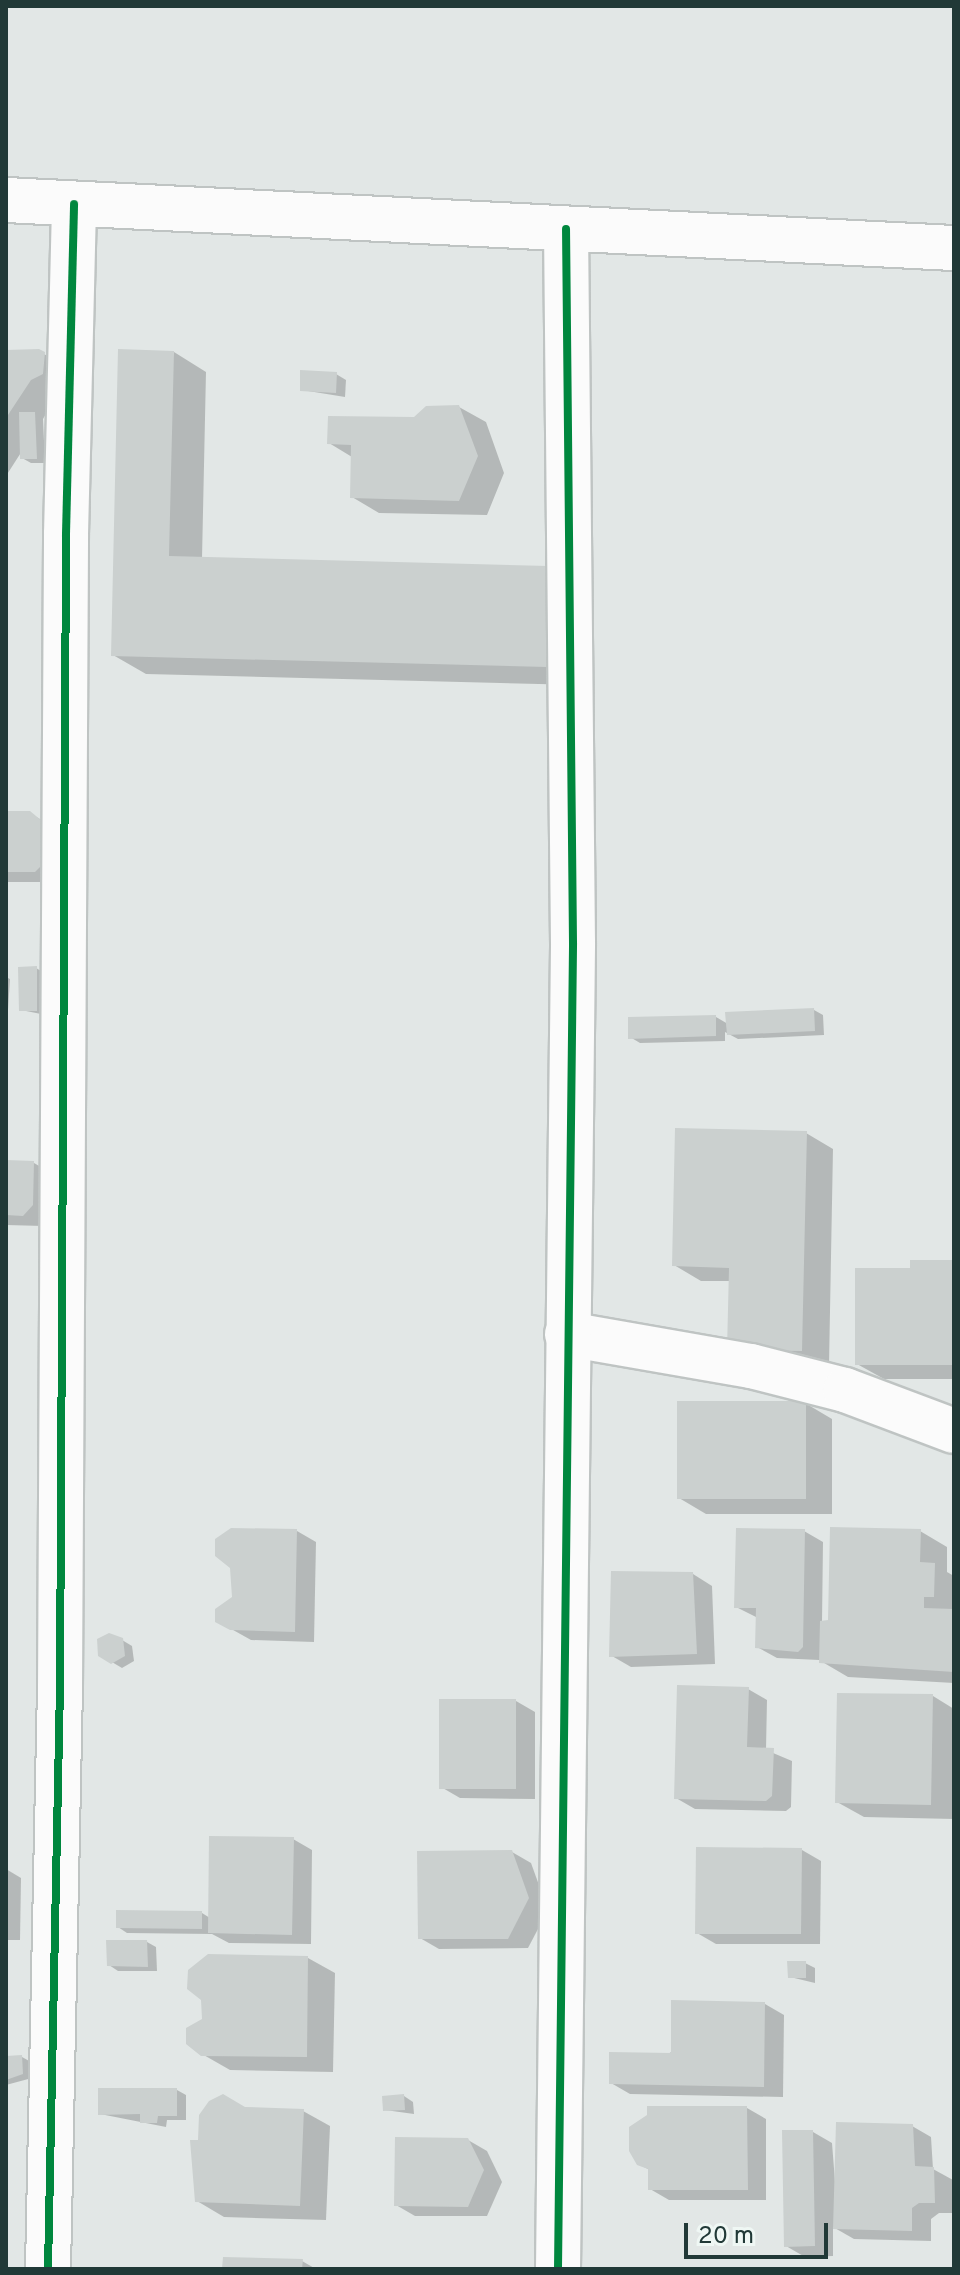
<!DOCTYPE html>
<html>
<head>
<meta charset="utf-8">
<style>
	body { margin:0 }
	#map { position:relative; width:960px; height:2275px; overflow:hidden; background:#e2e7e6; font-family:Overpass,sans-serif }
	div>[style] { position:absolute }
	.shadow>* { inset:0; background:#0003 }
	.building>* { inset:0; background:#cbd0cf }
	.roads { filter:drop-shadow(2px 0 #bfc4c3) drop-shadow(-2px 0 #bfc4c3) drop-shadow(0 2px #bfc4c3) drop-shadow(0 -2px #bfc4c3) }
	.minor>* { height:44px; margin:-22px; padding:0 22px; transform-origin:22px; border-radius:22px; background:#fbfbfb }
	.secondary>* { height:44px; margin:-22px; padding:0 22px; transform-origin:22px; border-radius:22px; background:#fbfbfb }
	.cycleway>* { height:8px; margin:-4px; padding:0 4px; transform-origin:4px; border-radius:4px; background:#00873e }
	span { translate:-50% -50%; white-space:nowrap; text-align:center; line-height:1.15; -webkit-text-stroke:6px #eff7f4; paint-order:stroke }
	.frame { position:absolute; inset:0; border:8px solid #213937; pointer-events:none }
	.scale { position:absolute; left:684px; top:2223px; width:144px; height:36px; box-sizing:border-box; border:4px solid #213937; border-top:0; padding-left:10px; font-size:24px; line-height:28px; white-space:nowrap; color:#213937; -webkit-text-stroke:6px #eff7f4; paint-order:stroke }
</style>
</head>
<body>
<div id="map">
	<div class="shadow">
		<div style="clip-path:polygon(6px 352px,44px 354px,71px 370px,43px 419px,45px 463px,31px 463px,22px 458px,22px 451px,6px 476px)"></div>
		<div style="clip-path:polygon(174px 352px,206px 372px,202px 559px,547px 568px,580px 685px,146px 674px,113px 655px)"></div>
		<div style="clip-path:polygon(336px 374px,346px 380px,345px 397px,302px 390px)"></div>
		<div style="clip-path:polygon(459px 407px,486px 422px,504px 473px,487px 515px,379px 513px,352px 497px,352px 457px,329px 443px)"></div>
		<div style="clip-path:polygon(6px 813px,29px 813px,49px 824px,55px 882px,6px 882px)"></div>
		<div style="clip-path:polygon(36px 968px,46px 974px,46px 1015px,21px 1010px)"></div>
		<div style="clip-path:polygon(6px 977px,10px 979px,6px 1041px)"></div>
		<div style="clip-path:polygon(814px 1010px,823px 1015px,824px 1035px,738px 1039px,725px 1032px,725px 1041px,640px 1043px,630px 1037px,716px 1017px,728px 1024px)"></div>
		<div style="clip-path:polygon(806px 1133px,833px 1149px,829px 1366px,756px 1364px,731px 1281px,701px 1281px,674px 1265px)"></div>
		<div style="clip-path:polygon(6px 1162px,34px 1163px,53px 1174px,43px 1226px,6px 1225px)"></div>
		<div style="clip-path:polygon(954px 1262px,954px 1379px,884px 1379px,857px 1364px,912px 1270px)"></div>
		<div style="clip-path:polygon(805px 1403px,832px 1419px,832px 1514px,706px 1514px,679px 1498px)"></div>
		<div style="clip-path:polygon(297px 1531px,316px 1542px,314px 1642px,251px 1640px,217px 1621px)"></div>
		<div style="clip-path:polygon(804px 1531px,823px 1542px,822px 1623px,830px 1622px,920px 1531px,947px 1547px,947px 1572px,954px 1576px,954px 1683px,848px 1677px,819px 1660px,777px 1658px,757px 1647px,758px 1618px,736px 1607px)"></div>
		<div style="clip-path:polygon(693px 1574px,712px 1586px,715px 1664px,631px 1667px,612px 1656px)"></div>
		<div style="clip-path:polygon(122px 1640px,132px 1646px,134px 1661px,122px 1668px,100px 1655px)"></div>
		<div style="clip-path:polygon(748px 1689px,767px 1700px,766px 1750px,792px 1761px,791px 1807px,786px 1811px,695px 1809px,676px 1798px)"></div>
		<div style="clip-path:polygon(933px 1696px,954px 1709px,954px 1819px,864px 1817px,837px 1802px)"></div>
		<div style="clip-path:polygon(516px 1701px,535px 1712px,535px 1799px,460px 1798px,441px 1787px)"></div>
		<div style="clip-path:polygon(293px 1839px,312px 1850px,311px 1944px,229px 1943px,212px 1934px,127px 1933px,118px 1927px,202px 1913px,210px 1918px)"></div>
		<div style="clip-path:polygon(802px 1850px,821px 1861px,820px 1944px,716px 1944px,697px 1933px)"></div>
		<div style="clip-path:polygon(512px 1852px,531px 1863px,548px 1910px,528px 1948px,439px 1949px,420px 1938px)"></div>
		<div style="clip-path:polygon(6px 1869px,21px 1878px,20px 1940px,6px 1940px)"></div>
		<div style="clip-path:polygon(147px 1942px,156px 1947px,157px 1971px,118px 1971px,109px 1965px)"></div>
		<div style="clip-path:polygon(308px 1958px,335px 1973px,333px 2072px,230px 2070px,202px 2054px)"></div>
		<div style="clip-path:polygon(805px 1963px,815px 1968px,815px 1983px,790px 1977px)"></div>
		<div style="clip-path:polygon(765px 2004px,784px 2015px,783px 2097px,630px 2094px,611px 2083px)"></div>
		<div style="clip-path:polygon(22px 2057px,31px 2062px,32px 2078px,6px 2085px,6px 2058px)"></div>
		<div style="clip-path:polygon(177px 2090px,186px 2095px,186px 2120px,167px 2120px,166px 2127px,100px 2114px)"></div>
		<div style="clip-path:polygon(404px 2096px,413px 2102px,414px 2114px,385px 2110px)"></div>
		<div style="clip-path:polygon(747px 2108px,766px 2119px,766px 2200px,669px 2200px,650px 2189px,650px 2170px,638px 2164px)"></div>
		<div style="clip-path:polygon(245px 2109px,303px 2111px,330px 2126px,326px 2220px,224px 2217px,197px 2201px,200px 2142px)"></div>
		<div style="clip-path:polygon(912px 2126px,931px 2137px,933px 2169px,953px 2180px,953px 2213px,939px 2213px,931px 2219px,931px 2241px,854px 2239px,833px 2227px,833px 2256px,805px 2257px,786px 2246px,813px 2132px,832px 2143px,836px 2194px)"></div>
		<div style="clip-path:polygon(468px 2140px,487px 2151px,502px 2182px,487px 2216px,415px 2216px,396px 2205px)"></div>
		<div style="clip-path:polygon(302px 2261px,316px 2269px,224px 2269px)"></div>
	</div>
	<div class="building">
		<div style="clip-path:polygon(39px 349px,45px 352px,43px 374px,31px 380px,6px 418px,6px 350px)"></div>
		<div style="clip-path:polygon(118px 349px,174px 351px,169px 556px,548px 566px,553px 658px,547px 667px,111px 656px)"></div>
		<div style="clip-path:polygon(300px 370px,337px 372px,336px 393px,300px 391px)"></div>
		<div style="clip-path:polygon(459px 405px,478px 456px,459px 501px,350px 498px,351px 445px,327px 444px,328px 416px,414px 417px,426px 406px)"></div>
		<div style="clip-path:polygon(19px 412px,35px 412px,37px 459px,20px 459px)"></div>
		<div style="clip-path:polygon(6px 811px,30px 811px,42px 821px,43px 864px,35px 872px,6px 872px)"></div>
		<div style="clip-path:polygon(37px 966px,37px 1011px,19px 1011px,18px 967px)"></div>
		<div style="clip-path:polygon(814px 1008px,815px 1031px,727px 1035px,725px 1012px)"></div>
		<div style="clip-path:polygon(716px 1015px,716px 1036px,628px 1039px,628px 1017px)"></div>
		<div style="clip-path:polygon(675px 1128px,807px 1131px,802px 1351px,727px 1350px,729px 1268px,672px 1266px)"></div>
		<div style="clip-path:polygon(6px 1160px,34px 1161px,33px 1205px,23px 1216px,6px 1215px)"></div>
		<div style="clip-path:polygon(910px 1260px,954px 1260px,954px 1365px,855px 1365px,855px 1268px,910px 1268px)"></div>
		<div style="clip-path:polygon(677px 1401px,806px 1401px,806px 1499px,677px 1499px)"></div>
		<div style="clip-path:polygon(830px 1527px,921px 1529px,920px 1562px,935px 1563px,934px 1597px,924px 1597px,924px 1608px,954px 1609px,954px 1672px,819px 1663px,820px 1621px,828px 1620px)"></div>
		<div style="clip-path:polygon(231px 1528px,297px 1529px,295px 1632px,230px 1630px,215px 1622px,215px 1609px,232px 1597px,230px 1568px,215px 1556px,215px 1539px)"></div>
		<div style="clip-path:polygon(736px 1528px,805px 1529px,803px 1647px,798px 1652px,755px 1648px,756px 1608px,734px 1608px)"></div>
		<div style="clip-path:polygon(611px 1571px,693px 1572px,697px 1654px,609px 1657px)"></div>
		<div style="clip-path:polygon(109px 1633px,123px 1638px,125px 1656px,111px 1664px,98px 1656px,97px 1639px)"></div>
		<div style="clip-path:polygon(677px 1685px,749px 1687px,747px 1747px,774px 1748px,772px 1796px,766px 1801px,674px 1799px)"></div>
		<div style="clip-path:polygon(837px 1693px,933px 1694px,931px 1805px,835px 1803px)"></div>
		<div style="clip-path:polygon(439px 1699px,516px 1699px,516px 1789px,439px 1789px)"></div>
		<div style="clip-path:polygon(209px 1836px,294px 1837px,292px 1935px,208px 1933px)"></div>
		<div style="clip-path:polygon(696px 1847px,802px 1848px,801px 1934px,695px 1934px)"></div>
		<div style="clip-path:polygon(512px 1850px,529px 1898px,508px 1939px,418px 1939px,417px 1851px)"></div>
		<div style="clip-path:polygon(116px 1910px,202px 1911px,202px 1929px,116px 1928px)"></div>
		<div style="clip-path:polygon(106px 1940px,147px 1940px,148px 1967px,107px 1966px)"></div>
		<div style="clip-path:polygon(208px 1954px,308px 1956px,307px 2057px,201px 2056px,186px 2044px,186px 2028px,202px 2019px,201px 2000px,187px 1989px,188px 1970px)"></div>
		<div style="clip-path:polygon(787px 1961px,806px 1961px,806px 1978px,788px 1978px)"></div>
		<div style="clip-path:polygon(671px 2000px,765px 2002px,764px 2087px,609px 2084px,609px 2052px,671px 2053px)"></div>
		<div style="clip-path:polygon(22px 2055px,23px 2074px,6px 2080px,6px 2056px)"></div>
		<div style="clip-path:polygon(98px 2088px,177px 2088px,177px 2116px,158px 2116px,157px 2123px,140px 2123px,140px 2114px,98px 2115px)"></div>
		<div style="clip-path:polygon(223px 2094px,245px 2107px,304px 2109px,300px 2206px,195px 2202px,190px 2140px,198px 2140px,199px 2115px,209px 2101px)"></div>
		<div style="clip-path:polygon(404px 2094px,405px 2110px,383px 2111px,382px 2096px)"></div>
		<div style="clip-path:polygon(647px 2106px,747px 2106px,748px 2190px,648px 2190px,648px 2169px,637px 2165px,629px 2151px,629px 2127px,647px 2115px)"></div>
		<div style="clip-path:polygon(836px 2122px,913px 2124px,915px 2166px,934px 2167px,935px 2203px,919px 2203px,912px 2208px,912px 2231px,833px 2229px)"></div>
		<div style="clip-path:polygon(782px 2130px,813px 2130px,815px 2246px,784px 2247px)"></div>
		<div style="clip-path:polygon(395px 2137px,468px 2138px,484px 2170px,468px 2207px,394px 2206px)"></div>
		<div style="clip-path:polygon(223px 2257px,303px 2259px,302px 2269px,222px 2269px)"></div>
	</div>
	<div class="roads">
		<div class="minor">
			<div style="left:567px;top:1334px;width:187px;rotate:9.9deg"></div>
			<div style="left:751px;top:1366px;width:97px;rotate:14.3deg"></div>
			<div style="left:845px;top:1390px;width:116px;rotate:20.6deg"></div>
			<div style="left:48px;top:2269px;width:581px;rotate:-88.82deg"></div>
			<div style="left:60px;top:1688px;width:1154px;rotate:-89.7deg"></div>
			<div style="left:66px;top:534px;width:330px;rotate:-88.6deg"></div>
			<div style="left:558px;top:2269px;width:1326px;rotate:-89.35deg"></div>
			<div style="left:573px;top:943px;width:714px;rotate:-90.56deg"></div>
		</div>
		<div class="secondary">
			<div style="left:6px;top:200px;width:949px;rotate:2.9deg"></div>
		</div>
	</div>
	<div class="cycleway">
		<div style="left:48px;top:2269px;width:581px;rotate:-88.82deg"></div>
		<div style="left:60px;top:1688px;width:1154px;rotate:-89.7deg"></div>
		<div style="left:66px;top:534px;width:330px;rotate:-88.6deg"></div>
		<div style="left:558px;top:2269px;width:1326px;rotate:-89.35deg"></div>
		<div style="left:573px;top:943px;width:714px;rotate:-90.56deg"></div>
	</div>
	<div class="frame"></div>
	<div class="scale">20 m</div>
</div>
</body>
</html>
